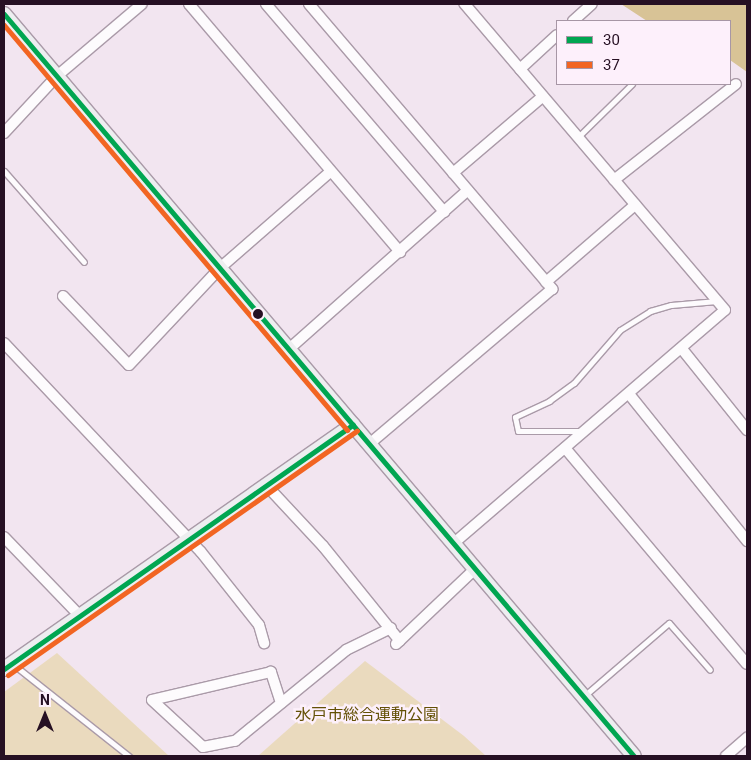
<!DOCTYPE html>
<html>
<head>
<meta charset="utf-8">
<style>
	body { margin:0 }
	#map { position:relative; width:751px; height:760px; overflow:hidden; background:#f2e5f0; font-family:Roboto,"Noto Sans JP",sans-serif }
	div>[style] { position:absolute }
	.green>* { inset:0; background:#eadabe }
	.forest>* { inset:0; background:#d8c396 }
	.roads { filter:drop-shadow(1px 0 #aa9aa8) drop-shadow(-1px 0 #aa9aa8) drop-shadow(0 1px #aa9aa8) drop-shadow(0 -1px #aa9aa8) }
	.lane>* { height:5px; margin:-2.5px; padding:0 2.5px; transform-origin:2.5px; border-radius:2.5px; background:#fdfbfd }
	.street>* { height:10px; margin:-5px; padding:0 5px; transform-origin:5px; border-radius:5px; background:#fdfbfd }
	.secondary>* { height:14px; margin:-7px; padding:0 7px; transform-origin:7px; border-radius:7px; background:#edeef0 }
	.bus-1>* { height:5px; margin:-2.5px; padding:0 2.5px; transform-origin:2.5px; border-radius:2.5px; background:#00a651 }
	.bus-2>* { height:5px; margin:-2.5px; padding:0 2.5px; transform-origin:2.5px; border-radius:2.5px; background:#f26522 }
	.dots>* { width:14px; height:14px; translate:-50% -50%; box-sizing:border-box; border:2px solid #fdf0fb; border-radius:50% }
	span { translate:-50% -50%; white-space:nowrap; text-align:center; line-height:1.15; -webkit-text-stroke:5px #fdf0fb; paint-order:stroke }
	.park-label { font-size:16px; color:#635005 }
	.frame { position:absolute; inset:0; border:5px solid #261023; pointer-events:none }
	.legend { position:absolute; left:556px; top:20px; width:175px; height:65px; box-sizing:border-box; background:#fdf0fb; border:1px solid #a796a5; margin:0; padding:6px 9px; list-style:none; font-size:15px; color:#261023 }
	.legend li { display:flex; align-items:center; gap:10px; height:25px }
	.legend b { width:25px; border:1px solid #a796a5 }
	.north { position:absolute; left:20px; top:690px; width:50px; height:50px; -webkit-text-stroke:4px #fdf0fb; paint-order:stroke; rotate:0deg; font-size:14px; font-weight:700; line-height:20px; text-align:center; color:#261023 }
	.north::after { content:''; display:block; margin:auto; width:18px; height:22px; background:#261023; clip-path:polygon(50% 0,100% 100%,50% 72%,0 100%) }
</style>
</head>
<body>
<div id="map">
	<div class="green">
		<div style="clip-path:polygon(57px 653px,169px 756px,4px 756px,4px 692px)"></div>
		<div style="clip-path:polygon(365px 661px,464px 736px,486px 756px,258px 756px)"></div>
	</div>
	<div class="forest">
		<div style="clip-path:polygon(621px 4px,747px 4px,747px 72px,730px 60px,730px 21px,647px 21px)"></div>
	</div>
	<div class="roads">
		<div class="lane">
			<div style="left:578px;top:137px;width:76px;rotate:-44.5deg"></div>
			<div style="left:4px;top:171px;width:121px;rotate:48.7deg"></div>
			<div style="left:582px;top:431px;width:64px;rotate:180deg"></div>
			<div style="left:518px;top:431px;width:14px;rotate:-102deg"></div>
			<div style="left:515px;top:417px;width:38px;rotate:-25deg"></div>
			<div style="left:549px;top:401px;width:31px;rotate:-36deg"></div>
			<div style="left:574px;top:383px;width:70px;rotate:-49deg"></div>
			<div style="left:620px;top:330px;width:36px;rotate:-32deg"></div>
			<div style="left:650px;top:311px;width:22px;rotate:-16deg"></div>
			<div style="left:671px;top:305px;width:46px;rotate:-5deg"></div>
			<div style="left:14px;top:665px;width:147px;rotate:38.4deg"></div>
			<div style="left:584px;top:696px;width:112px;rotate:-40.7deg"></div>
			<div style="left:669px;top:623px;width:62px;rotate:48.9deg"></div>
		</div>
		<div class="street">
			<div style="left:189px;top:4px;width:326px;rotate:49.6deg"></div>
			<div style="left:266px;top:4px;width:274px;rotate:49.4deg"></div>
			<div style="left:309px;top:4px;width:375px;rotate:49.5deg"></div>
			<div style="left:552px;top:289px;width:240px;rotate:139.7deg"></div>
			<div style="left:573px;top:21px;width:25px;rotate:-42deg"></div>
			<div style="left:520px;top:69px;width:50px;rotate:-42.6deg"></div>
			<div style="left:4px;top:133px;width:78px;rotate:-47.1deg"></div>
			<div style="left:57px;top:76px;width:111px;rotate:-40.3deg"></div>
			<div style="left:453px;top:173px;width:118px;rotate:-40.5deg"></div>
			<div style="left:614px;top:180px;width:155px;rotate:-38.2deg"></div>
			<div style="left:546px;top:282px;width:118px;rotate:-40.9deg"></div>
			<div style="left:63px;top:296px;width:95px;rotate:46.3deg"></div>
			<div style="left:129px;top:365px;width:133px;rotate:-46.8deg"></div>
			<div style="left:220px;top:268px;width:146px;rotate:-41.1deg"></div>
			<div style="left:4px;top:343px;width:287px;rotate:46.7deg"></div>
			<div style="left:201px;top:552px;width:93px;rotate:51.5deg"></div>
			<div style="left:259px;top:625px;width:19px;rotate:74deg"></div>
			<div style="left:289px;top:349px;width:239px;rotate:-41.6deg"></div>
			<div style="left:682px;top:349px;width:104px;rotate:51.3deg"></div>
			<div style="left:629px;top:394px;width:189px;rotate:51.2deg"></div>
			<div style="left:565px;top:448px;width:282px;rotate:49.9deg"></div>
			<div style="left:267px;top:486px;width:82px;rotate:47deg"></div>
			<div style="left:323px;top:546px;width:122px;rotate:51deg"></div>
			<div style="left:4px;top:537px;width:110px;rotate:46.1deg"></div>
			<div style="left:454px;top:543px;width:357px;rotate:-40.7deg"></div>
			<div style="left:725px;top:310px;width:402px;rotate:-130.4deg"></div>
			<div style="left:396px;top:644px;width:109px;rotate:-43.5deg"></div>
			<div style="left:281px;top:703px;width:33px;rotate:-108deg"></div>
			<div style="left:271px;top:672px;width:122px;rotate:166.8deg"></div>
			<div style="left:152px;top:700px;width:69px;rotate:42.7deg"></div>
			<div style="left:203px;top:747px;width:33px;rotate:-11deg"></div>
			<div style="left:235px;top:741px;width:144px;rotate:-39.3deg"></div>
			<div style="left:346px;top:650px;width:50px;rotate:-26.1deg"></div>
			<div style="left:726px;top:756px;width:28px;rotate:-41deg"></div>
		</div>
		<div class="secondary">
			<div style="left:4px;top:14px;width:973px;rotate:49.67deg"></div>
			<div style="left:4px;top:669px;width:426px;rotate:-35deg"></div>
		</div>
	</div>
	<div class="bus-1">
		<div style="left:4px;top:14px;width:973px;rotate:49.67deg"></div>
		<div style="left:4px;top:669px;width:426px;rotate:-35deg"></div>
	</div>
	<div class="bus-2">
		<div style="left:4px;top:25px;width:531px;rotate:49.74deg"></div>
		<div style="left:8px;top:675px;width:426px;rotate:-35deg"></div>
	</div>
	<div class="dots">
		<div style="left:258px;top:314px;background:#261023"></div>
	</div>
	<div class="park-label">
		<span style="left:367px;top:715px">水戸市総合運動公園</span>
	</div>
	<div class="frame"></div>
	<ul class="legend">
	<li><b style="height:6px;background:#00a651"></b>30</li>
	<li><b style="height:6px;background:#f26522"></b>37</li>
	</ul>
	<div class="north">N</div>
</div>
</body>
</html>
